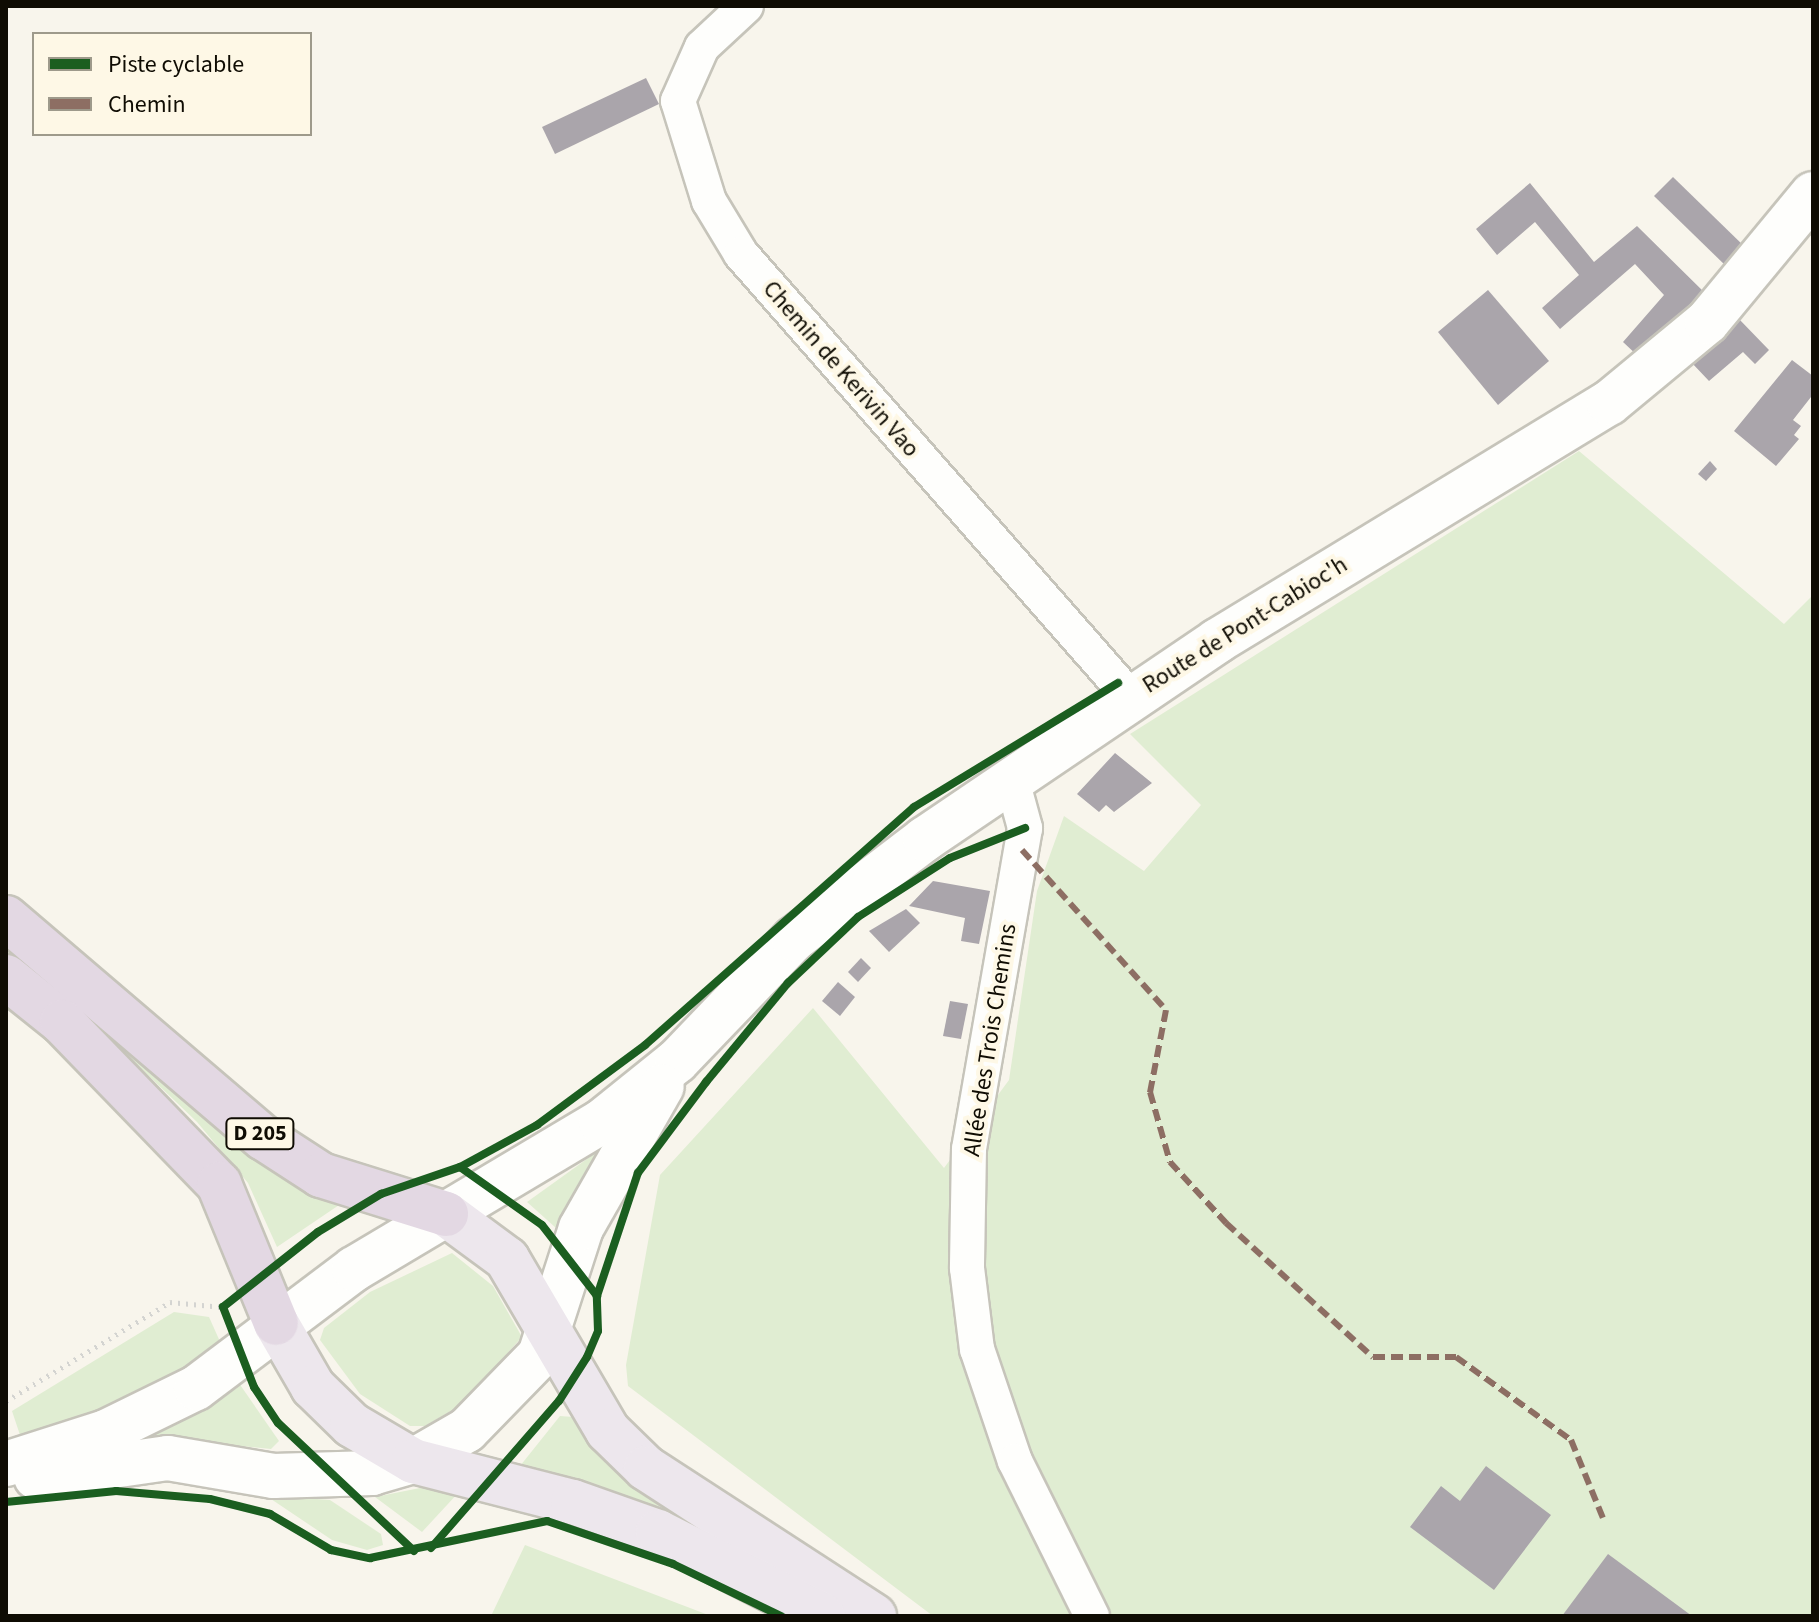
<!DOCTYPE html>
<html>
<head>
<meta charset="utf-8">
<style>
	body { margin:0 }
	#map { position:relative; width:1819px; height:1622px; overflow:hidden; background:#f8f5ec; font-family:"Source Sans 3",sans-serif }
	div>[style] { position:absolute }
	.green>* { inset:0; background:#e0edd2 }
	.building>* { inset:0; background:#aaa5ab }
	.path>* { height:5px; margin-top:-2.5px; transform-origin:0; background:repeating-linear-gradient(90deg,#d4d4d1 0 2px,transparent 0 8px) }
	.roads { filter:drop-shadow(2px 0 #c6c4ba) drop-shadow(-2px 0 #c6c4ba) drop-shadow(0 2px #c6c4ba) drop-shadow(0 -2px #c6c4ba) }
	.street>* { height:34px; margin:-17px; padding:0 17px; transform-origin:17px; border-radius:17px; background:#fefefc }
	.secondary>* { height:44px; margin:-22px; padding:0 22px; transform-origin:22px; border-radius:22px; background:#fefefc }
	.primary>* { height:44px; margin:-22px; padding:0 22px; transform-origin:22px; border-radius:22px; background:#ede7ed }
	.highway>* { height:44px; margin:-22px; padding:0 22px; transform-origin:22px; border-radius:22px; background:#e3d8e3 }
	.quiet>* { height:6px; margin-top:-3px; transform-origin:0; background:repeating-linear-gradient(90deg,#8d6e63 0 12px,transparent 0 18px) }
	.cycleway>* { height:8px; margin:-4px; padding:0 4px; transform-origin:4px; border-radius:4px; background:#1b5e20 }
	span { translate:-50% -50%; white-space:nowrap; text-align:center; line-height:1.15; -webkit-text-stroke:8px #fef8e6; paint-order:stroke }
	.shield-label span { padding:2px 6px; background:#fef8e6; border:2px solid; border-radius:6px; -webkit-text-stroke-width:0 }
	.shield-label { font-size:22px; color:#0f0c03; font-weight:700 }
	.street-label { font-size:24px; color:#0f0c03 }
	.frame { position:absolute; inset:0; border:8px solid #0f0c03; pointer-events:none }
	.legend { position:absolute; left:32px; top:32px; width:280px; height:104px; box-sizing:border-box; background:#fef8e6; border:2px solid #9e9a8b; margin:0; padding:10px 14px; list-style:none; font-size:24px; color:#0f0c03 }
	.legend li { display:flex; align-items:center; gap:16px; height:40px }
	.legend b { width:40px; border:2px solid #9e9a8b }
</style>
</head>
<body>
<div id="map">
	<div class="green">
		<div style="clip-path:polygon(1579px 451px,1784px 624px,1813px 595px,1813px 1616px,933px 1616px,628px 1386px,626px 1365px,660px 1175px,813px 1008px,944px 1168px,1009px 1080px,1037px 891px,1064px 816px,1144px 871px,1201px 805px,1130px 734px)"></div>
		<div style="clip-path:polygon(87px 1017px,101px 1017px,345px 1201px,277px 1247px,248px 1183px,197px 1122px)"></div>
		<div style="clip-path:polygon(605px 1149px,556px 1228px,527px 1202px,598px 1151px)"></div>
		<div style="clip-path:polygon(452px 1253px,493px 1286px,522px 1337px,461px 1405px,425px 1426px,410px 1426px,360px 1394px,320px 1340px,324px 1328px,370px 1292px)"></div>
		<div style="clip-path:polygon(174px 1312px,209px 1317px,222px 1346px,180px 1376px,24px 1447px,12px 1411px)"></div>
		<div style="clip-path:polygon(234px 1376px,279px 1441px,271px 1449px,149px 1437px,148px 1429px)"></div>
		<div style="clip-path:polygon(560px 1416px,573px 1417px,611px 1466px,676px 1511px,671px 1520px,516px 1471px)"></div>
		<div style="clip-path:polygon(425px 1487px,459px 1492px,422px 1532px,375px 1497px)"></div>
		<div style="clip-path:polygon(265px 1495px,330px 1500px,381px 1534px,383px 1545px,367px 1550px,332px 1540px)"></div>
		<div style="clip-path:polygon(525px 1545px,711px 1616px,491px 1616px)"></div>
	</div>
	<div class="building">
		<div style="clip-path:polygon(646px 78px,659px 104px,555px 154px,542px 127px)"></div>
		<div style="clip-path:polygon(1673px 177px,1746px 248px,1728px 268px,1654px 196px)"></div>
		<div style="clip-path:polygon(1530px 183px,1594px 262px,1637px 226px,1707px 295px,1639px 357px,1623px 342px,1664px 295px,1635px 264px,1560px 329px,1542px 308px,1579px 275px,1535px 222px,1497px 255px,1476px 229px)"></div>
		<div style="clip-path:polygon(1488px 290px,1549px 361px,1498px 405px,1438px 332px)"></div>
		<div style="clip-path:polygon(1738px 318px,1769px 350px,1755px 364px,1743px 352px,1709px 381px,1691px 362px)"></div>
		<div style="clip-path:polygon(1792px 360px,1813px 376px,1811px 397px,1793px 420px,1801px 426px,1794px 435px,1799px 439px,1776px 466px,1734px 431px)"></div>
		<div style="clip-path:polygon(1710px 461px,1717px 469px,1706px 481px,1698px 474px)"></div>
		<div style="clip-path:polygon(1115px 753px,1152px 783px,1114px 812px,1106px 805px,1099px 812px,1077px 794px)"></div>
		<div style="clip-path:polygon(933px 881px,990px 891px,979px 944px,961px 941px,965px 918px,909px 906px)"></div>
		<div style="clip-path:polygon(906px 909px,920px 923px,889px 952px,869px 931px)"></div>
		<div style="clip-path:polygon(861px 958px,871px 968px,858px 982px,848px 972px)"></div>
		<div style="clip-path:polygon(838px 982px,855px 997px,840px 1016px,822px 1001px)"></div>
		<div style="clip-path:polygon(950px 1001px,968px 1004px,961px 1039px,943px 1036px)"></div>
		<div style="clip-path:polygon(1486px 1466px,1551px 1515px,1494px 1590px,1410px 1527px,1441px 1486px,1460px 1501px)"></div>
		<div style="clip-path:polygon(1608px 1554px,1692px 1616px,1562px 1616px)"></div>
	</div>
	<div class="path">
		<div style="left:6px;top:1401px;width:192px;rotate:-31.1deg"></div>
		<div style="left:170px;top:1302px;width:53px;rotate:5.4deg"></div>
	</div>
	<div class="roads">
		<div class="street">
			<div style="left:746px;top:6px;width:60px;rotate:137deg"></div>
			<div style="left:702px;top:47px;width:59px;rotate:114deg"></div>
			<div style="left:678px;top:101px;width:105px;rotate:72.8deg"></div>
			<div style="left:709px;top:201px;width:62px;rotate:58.9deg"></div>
			<div style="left:741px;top:254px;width:590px;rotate:48.71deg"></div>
			<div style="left:1012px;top:780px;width:50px;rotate:74.8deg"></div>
			<div style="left:1025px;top:828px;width:326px;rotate:99.9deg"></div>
			<div style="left:969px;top:1149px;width:119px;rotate:91deg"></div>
			<div style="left:967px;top:1268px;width:82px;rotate:83deg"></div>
			<div style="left:977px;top:1349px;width:118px;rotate:71.3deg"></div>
			<div style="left:1015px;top:1461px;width:173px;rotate:63.6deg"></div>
		</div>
		<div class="secondary">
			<div style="left:6px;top:1464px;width:105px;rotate:-17.7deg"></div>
			<div style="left:106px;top:1432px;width:100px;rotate:-26.1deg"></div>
			<div style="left:196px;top:1388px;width:198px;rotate:-37deg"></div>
			<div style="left:354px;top:1269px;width:287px;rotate:-30.8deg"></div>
			<div style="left:601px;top:1122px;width:97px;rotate:-38.8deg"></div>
			<div style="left:677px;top:1061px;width:169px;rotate:-46.2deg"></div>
			<div style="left:794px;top:939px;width:165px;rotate:-37.4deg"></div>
			<div style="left:925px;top:839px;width:353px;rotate:-34.1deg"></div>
			<div style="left:1217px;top:641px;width:459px;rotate:-31.3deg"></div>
			<div style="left:1609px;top:403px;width:127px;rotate:-39.6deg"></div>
			<div style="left:1707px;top:322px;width:166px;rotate:-50.4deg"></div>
			<div style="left:36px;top:1477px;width:133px;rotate:-8.2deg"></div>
			<div style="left:168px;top:1458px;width:107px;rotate:9.7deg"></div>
			<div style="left:273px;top:1476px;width:99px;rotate:-1.7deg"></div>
			<div style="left:372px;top:1473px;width:43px;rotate:-16.3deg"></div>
			<div style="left:413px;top:1461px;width:62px;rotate:-29.9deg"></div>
			<div style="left:467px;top:1430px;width:105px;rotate:-45.8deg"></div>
			<div style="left:540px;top:1355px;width:133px;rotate:-72.1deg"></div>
			<div style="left:581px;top:1228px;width:163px;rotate:-60.3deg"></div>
		</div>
		<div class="primary">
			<div style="left:446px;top:1214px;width:76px;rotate:36.4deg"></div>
			<div style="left:507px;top:1259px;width:199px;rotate:59.6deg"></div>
			<div style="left:608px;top:1431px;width:53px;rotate:44.2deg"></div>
			<div style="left:646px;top:1468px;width:272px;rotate:33deg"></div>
			<div style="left:276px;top:1323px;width:74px;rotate:60deg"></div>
			<div style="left:313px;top:1387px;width:54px;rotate:44.3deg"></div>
			<div style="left:352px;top:1425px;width:71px;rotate:30.5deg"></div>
			<div style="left:413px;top:1461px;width:165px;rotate:14.4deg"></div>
			<div style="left:573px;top:1502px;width:90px;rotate:19.4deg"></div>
			<div style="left:658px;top:1532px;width:185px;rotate:27deg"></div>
		</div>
		<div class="highway">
			<div style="left:6px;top:918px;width:339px;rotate:40.5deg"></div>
			<div style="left:264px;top:1138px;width:68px;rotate:33deg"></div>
			<div style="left:321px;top:1175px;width:131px;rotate:17.3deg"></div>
			<div style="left:6px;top:977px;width:72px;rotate:38.8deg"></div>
			<div style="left:62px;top:1022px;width:226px;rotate:45.9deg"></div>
			<div style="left:219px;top:1184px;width:150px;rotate:67.7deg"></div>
		</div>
	</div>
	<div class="quiet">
		<div style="left:1022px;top:850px;width:215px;rotate:48deg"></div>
		<div style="left:1166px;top:1010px;width:84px;rotate:101deg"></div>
		<div style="left:1150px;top:1092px;width:73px;rotate:74.1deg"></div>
		<div style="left:1170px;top:1162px;width:83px;rotate:47.4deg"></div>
		<div style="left:1226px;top:1223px;width:199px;rotate:42.4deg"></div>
		<div style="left:1373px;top:1357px;width:83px"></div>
		<div style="left:1456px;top:1357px;width:142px;rotate:35.8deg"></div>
		<div style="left:1571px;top:1440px;width:90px;rotate:67.7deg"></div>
	</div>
	<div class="cycleway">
		<div style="left:460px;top:1167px;width:100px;rotate:35.3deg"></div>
		<div style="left:542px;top:1225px;width:90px;rotate:52.2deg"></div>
		<div style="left:6px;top:1502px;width:111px;rotate:-5.7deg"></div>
		<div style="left:116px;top:1491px;width:94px;rotate:4.9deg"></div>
		<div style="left:210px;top:1499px;width:62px;rotate:14deg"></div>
		<div style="left:270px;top:1514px;width:71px;rotate:30.5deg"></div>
		<div style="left:331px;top:1550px;width:40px;rotate:12deg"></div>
		<div style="left:370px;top:1558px;width:181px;rotate:-11.8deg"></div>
		<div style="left:547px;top:1521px;width:133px;rotate:18.8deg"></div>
		<div style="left:673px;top:1564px;width:120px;rotate:25.7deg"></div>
		<div style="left:431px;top:1548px;width:195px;rotate:-49deg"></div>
		<div style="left:559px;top:1401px;width:52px;rotate:-57.5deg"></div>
		<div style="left:587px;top:1357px;width:28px;rotate:-67deg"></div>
		<div style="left:598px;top:1331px;width:35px;rotate:-92deg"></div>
		<div style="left:597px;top:1296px;width:130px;rotate:-71.6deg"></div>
		<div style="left:638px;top:1173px;width:114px;rotate:-53.2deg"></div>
		<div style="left:706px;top:1082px;width:129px;rotate:-50.4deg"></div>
		<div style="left:788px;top:983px;width:96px;rotate:-43.3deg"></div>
		<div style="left:858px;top:917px;width:109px;rotate:-32.7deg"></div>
		<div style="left:950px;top:858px;width:81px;rotate:-21.8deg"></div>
		<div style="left:414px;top:1551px;width:187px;rotate:-136.7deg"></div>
		<div style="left:278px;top:1423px;width:43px;rotate:-123.7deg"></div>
		<div style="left:254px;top:1387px;width:86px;rotate:-111.2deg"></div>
		<div style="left:223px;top:1307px;width:121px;rotate:-38.3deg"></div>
		<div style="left:318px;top:1232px;width:74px;rotate:-31.1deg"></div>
		<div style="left:381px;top:1194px;width:83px;rotate:-18.9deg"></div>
		<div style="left:460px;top:1167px;width:88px;rotate:-28.6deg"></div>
		<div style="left:537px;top:1125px;width:134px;rotate:-36.5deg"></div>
		<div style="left:645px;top:1045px;width:359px;rotate:-41.5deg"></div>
		<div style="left:914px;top:807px;width:239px;rotate:-31.3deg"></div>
	</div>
	<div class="shield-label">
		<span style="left:260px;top:1134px">D 205</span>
	</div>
	<div class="street-label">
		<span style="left:841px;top:369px;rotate:49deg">Chemin de Kerivin Vao</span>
		<span style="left:1245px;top:625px;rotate:-32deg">Route de Pont-Cabioc'h</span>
		<span style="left:990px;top:1040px;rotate:-81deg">Allée des Trois Chemins</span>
	</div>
	<div class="frame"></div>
	<ul class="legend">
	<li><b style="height:10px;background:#1b5e20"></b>Piste cyclable</li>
	<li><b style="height:10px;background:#8d6e63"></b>Chemin</li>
	</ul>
</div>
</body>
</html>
